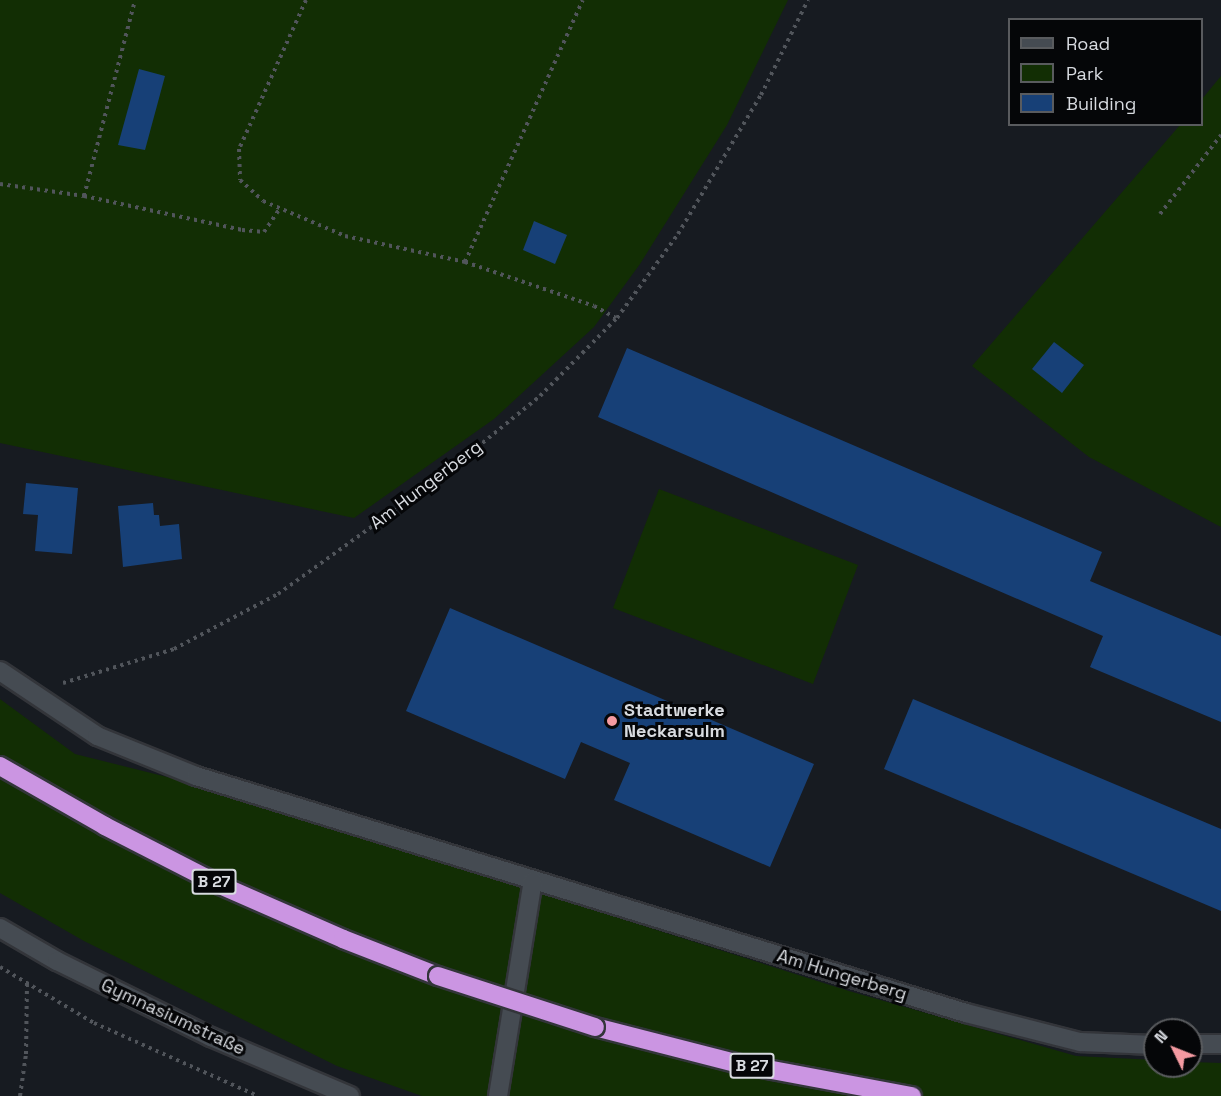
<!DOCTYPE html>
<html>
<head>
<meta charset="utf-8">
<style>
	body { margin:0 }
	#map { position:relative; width:1221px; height:1096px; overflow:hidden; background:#171b21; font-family:"Space Grotesk",sans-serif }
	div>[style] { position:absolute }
	.green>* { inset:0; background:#122e04 }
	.building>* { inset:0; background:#174077 }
	.path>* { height:4px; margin-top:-2px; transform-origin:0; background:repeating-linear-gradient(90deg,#51555b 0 3px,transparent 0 7.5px) }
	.roads { filter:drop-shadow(2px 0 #33353a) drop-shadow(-2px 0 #33353a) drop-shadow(0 2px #33353a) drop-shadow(0 -2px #33353a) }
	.minor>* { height:18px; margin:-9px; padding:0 9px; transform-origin:9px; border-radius:9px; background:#454b52 }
	.highway>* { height:18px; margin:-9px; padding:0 9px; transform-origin:9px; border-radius:9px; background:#cb95e2 }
	.bridges { filter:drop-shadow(2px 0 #33353a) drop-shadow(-2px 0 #33353a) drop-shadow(0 2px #33353a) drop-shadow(0 -2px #33353a) }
	.highway-bridge>* { height:18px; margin:-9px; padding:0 9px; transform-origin:9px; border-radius:9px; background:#cb95e2 }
	.dots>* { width:16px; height:16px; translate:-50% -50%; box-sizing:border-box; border:3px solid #050608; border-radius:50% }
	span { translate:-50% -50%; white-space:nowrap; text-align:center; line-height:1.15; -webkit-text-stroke:6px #050608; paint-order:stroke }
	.shield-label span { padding:2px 4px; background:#050608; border:2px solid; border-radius:4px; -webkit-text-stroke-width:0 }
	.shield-label { font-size:16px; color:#d8dbe0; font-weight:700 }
	.street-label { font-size:18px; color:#d8dbe0 }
	.poi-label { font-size:18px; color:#d8dbe0; font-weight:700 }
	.left { translate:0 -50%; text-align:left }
	.legend { position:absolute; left:1008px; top:18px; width:195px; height:108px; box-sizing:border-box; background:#050608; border:2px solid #595b5e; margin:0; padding:8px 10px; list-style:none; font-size:18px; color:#d8dbe0 }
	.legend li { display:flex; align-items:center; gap:12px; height:30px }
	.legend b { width:30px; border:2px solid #595b5e }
	.north { position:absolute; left:1143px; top:1018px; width:60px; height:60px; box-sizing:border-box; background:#050608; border:2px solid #595b5e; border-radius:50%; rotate:313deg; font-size:16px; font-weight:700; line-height:24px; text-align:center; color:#d8dbe0 }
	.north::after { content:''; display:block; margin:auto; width:21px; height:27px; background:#f49aa1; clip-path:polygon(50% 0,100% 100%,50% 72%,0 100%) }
</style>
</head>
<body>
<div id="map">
	<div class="green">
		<div style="clip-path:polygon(0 0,788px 0,727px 125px,640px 264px,594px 327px,494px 419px,354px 518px,0 443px)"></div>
		<div style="clip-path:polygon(1221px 76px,1221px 527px,1089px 457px,972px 366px,1180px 125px,1202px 124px,1202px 99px)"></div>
		<div style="clip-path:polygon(659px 489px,858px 565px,813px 684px,613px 608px)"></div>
		<div style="clip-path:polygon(0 699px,75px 754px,199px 785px,849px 991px,1076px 1056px,1155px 1060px,1155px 1066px,1191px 1066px,1191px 1062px,1221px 1063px,1221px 1096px,422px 1096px,337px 1066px,84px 941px,0 893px)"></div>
	</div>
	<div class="building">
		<div style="clip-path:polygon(139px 69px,165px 76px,145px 150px,118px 145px)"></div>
		<div style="clip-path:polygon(534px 221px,567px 235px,555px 264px,523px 250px)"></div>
		<div style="clip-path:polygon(1054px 342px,1084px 365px,1062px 393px,1032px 369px)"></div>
		<div style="clip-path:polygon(627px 348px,1102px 552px,1090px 581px,1221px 636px,1221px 722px,1090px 667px,1103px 636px,598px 417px)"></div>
		<div style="clip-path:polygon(26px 483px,78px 488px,72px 554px,35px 551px,38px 515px,23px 514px)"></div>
		<div style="clip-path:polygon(153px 503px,154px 515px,159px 515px,160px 526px,179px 524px,182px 559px,123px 567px,118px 506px)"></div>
		<div style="clip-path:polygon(450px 608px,814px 764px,770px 867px,614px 800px,630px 763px,581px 742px,565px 779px,406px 711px)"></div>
		<div style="clip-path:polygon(913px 699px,1221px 829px,1221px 911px,884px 769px)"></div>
	</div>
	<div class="path">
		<div style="left:306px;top:0;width:163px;rotate:114.2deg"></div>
		<div style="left:239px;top:149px;width:31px;rotate:88deg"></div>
		<div style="left:240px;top:180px;width:31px;rotate:42deg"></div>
		<div style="left:263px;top:201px;width:89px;rotate:23.1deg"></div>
		<div style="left:345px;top:236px;width:123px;rotate:12.2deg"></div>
		<div style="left:465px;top:262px;width:136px;rotate:18.8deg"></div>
		<div style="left:594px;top:306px;width:25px;rotate:29deg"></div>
		<div style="left:0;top:184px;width:85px;rotate:8.1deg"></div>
		<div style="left:84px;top:196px;width:162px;rotate:12.1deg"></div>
		<div style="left:242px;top:230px;width:22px;rotate:5deg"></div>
		<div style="left:264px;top:232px;width:29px;rotate:-56deg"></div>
		<div style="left:84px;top:196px;width:203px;rotate:-75.4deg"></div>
		<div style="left:1160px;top:214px;width:100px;rotate:-52.3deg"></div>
		<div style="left:465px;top:262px;width:287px;rotate:-65.8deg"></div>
		<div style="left:63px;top:683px;width:116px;rotate:-17deg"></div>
		<div style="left:174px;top:649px;width:118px;rotate:-27.9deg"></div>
		<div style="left:278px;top:594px;width:202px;rotate:-35.7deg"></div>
		<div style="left:442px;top:476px;width:127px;rotate:-39.2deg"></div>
		<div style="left:540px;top:396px;width:110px;rotate:-45.4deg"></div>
		<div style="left:617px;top:318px;width:104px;rotate:-54deg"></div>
		<div style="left:678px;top:234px;width:162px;rotate:-59.2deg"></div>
		<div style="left:761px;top:95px;width:106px;rotate:-63.7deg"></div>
		<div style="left:0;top:967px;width:109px;rotate:30.8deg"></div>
		<div style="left:94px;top:1023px;width:180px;rotate:24deg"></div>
		<div style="left:20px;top:1096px;width:42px;rotate:-81.9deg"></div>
		<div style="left:26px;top:1054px;width:71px;rotate:-89.2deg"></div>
	</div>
	<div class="roads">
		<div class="minor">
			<div style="left:0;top:671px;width:117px;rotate:33.8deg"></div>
			<div style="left:97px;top:736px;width:107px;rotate:22deg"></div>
			<div style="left:196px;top:776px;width:806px;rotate:17.11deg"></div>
			<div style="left:966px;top:1013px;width:118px;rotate:14.3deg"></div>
			<div style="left:1080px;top:1042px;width:75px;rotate:2.3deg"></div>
			<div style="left:0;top:928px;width:66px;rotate:30.1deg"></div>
			<div style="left:57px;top:961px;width:172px;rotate:26.3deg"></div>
			<div style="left:211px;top:1037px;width:151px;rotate:23deg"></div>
			<div style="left:1191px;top:1044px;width:30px"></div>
			<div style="left:498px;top:1096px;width:218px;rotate:-80.8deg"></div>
		</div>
		<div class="highway">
			<div style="left:0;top:766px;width:121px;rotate:29.7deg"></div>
			<div style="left:105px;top:826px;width:129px;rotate:27.2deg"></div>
			<div style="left:220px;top:885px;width:134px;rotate:23.7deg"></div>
			<div style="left:343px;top:939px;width:102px;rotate:21.3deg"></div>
			<div style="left:595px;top:1027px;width:145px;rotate:14.4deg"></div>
			<div style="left:735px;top:1063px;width:180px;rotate:10.6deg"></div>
		</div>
	</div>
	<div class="bridges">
		<div class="highway-bridge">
			<div style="left:438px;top:976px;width:165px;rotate:18deg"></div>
		</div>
	</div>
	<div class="dots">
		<div style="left:612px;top:721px;background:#f49aa1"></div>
	</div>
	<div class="shield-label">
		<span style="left:214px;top:882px">B 27</span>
		<span style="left:752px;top:1066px">B 27</span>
	</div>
	<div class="street-label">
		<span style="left:426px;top:485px;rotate:-37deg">Am Hungerberg</span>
		<span style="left:842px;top:975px;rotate:17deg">Am Hungerberg</span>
		<span style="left:173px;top:1017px;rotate:25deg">Gymnasiumstraße</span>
	</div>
	<div class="poi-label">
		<span class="left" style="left:624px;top:721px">Stadtwerke<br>Neckarsulm</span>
	</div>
	<ul class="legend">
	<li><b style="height:8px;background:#454b52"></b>Road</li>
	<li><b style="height:16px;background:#122e04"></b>Park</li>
	<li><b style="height:16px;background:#174077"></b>Building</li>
	</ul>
	<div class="north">N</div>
</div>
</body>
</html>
